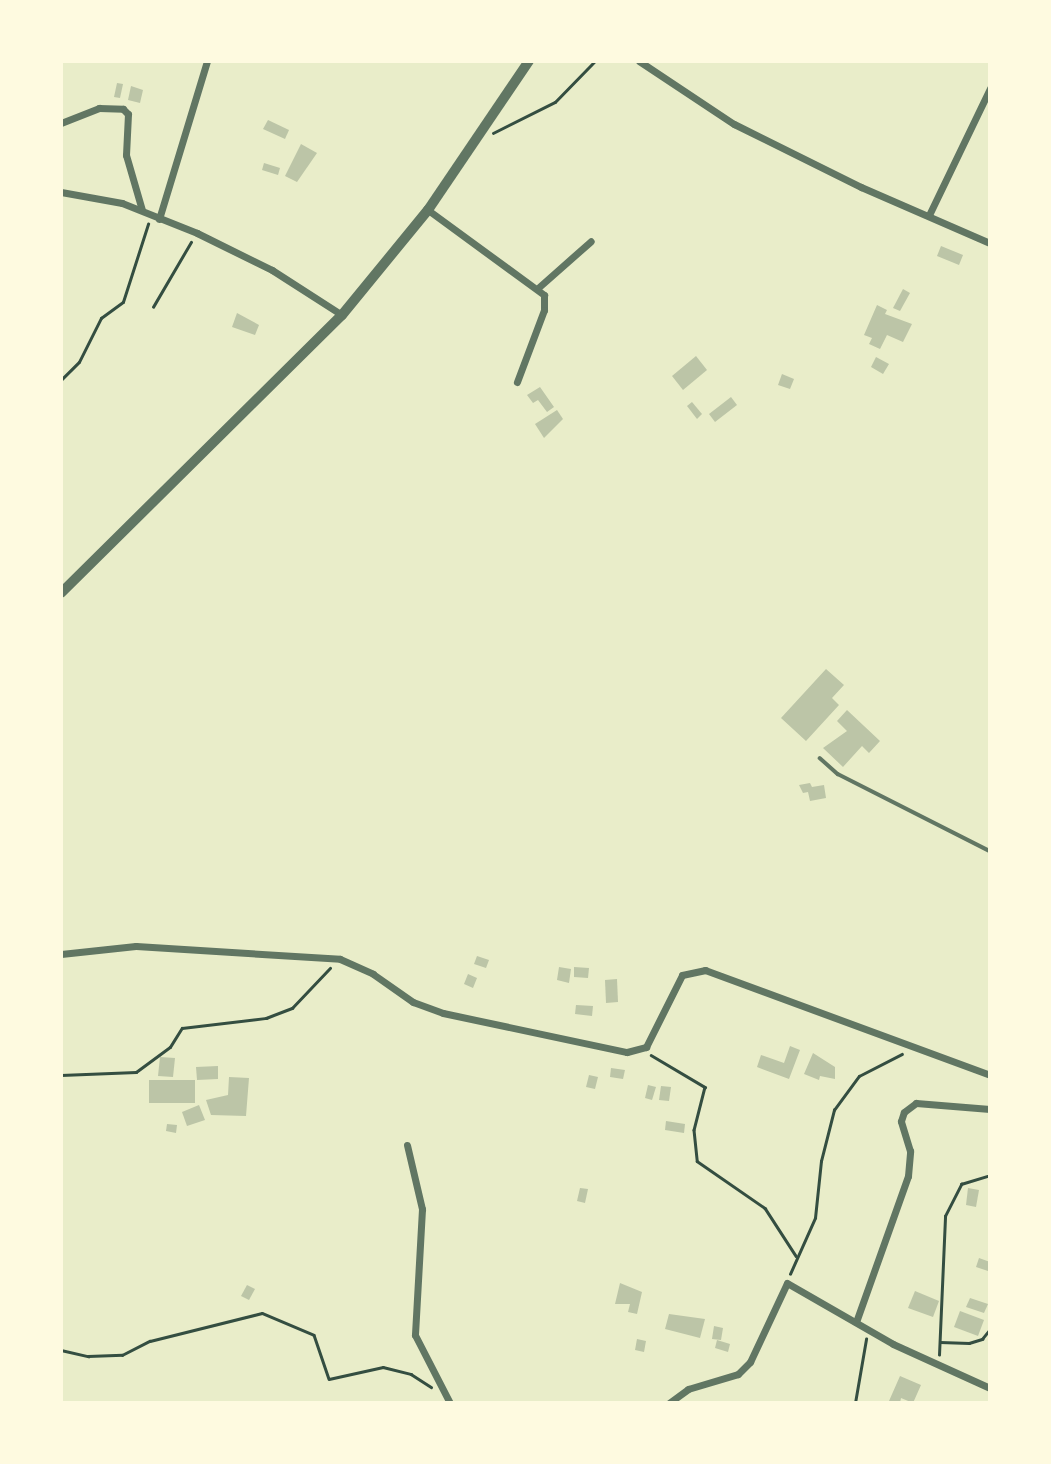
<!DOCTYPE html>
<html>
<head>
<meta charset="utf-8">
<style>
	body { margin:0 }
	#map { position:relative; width:1051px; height:1464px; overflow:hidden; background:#e9edc9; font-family:Inter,sans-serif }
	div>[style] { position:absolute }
	.building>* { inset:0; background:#bcc5a7 }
	.path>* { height:2.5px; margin:-1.25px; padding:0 1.25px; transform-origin:1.25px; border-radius:1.25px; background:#344e41 }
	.service>* { height:3.5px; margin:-1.75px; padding:0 1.75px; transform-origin:1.75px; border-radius:1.75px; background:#617663 }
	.minor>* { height:7px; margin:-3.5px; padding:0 3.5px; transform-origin:3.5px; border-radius:3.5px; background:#617663 }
	.tertiary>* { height:10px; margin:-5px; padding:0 5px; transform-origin:5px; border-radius:5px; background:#617663 }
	span { translate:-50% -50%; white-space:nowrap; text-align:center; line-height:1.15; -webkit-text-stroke:7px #fefae0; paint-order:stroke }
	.frame { position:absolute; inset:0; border:63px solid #fefae0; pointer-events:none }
</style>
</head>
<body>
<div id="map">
	<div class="building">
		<div style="clip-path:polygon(117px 83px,123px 84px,120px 98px,114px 97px)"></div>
		<div style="clip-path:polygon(131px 86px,143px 90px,140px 103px,128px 100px)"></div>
		<div style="clip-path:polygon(268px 120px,289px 130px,285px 139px,263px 129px)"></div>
		<div style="clip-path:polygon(301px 144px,317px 153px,297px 182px,285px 176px)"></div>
		<div style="clip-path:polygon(264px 163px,280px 168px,278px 175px,262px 170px)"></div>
		<div style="clip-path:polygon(941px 246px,963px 255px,959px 265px,937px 256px)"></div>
		<div style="clip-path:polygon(903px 289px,910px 293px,900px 311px,893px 308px)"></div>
		<div style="clip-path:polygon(877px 305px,887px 310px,885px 314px,912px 324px,903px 342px,887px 335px,880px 349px,869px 344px,872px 338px,864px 335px)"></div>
		<div style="clip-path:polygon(237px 313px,259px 325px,255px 335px,232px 327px)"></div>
		<div style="clip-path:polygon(696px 356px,707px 370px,683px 390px,672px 376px)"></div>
		<div style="clip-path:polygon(876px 357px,889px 364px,883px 374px,871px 367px)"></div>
		<div style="clip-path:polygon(782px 374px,794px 379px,790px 389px,778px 385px)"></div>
		<div style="clip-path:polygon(540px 387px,554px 407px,547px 412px,538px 400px,533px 403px,527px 395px)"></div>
		<div style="clip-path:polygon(731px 397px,737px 405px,715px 422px,709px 414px)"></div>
		<div style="clip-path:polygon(692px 402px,702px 414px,697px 419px,687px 406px)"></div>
		<div style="clip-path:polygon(557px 410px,563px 419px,544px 438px,535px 424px)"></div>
		<div style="clip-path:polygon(826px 669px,844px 685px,832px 698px,839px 705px,806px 741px,781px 718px)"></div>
		<div style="clip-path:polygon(847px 710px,880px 741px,869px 753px,862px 746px,843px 767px,823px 748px,847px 731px,837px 721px)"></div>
		<div style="clip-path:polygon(810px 783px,812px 787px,824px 785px,826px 798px,810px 801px,808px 792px,803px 793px,799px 785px)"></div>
		<div style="clip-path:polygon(477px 956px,489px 960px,486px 968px,474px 964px)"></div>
		<div style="clip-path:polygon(559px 967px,571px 969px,569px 983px,557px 980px)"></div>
		<div style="clip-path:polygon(574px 967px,589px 968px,588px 978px,574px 977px)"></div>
		<div style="clip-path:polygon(468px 974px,477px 978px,473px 988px,464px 984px)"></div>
		<div style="clip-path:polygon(617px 979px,618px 1002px,606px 1003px,605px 980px)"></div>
		<div style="clip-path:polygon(576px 1005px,593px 1006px,592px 1016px,575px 1014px)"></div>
		<div style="clip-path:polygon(790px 1046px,800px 1050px,789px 1079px,757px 1067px,761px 1055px,784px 1063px)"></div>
		<div style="clip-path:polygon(813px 1053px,835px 1067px,835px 1079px,820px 1076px,819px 1080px,804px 1074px)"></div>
		<div style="clip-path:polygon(160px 1057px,175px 1058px,173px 1077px,158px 1076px)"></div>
		<div style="clip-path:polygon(218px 1066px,218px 1079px,197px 1080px,196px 1067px)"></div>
		<div style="clip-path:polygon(611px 1068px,625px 1070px,623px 1079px,610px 1077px)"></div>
		<div style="clip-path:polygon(589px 1075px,598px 1077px,595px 1089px,586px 1087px)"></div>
		<div style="clip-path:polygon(229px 1077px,249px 1078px,246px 1116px,211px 1115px,206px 1100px,228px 1095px)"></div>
		<div style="clip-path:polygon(149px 1080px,195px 1080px,195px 1103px,149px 1103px)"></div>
		<div style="clip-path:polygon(648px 1085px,656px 1087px,652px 1100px,645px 1098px)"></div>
		<div style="clip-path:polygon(661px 1086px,671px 1087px,669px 1101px,659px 1100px)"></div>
		<div style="clip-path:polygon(199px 1105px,205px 1120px,187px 1126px,182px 1112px)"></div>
		<div style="clip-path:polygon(666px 1121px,685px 1124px,684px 1133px,665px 1130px)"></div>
		<div style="clip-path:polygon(167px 1124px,177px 1125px,176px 1133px,166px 1131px)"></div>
		<div style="clip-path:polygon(580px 1188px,588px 1189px,585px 1203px,577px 1201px)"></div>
		<div style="clip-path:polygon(968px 1188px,979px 1190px,976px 1207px,966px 1205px)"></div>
		<div style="clip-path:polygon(979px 1258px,990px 1262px,988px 1271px,976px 1267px)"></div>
		<div style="clip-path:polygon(620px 1283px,642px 1292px,637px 1314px,628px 1312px,630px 1304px,615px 1304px)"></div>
		<div style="clip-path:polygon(247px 1285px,255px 1289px,249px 1300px,241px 1296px)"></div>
		<div style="clip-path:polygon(915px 1291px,939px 1301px,933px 1317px,908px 1308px)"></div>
		<div style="clip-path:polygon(970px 1298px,988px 1304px,984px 1313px,966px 1307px)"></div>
		<div style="clip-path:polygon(960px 1311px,984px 1320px,978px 1336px,954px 1327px)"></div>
		<div style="clip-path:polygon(669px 1314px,705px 1319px,700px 1338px,665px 1329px)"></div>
		<div style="clip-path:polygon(714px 1326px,723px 1328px,721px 1340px,712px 1339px)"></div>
		<div style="clip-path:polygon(637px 1339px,646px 1341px,644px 1352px,635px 1350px)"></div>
		<div style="clip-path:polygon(717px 1340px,730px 1344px,728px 1352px,715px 1348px)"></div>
		<div style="clip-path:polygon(900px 1376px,921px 1385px,913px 1403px,901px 1398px,900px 1403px,889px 1401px)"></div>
	</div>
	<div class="path">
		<div style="left:493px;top:133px;width:69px;rotate:-26.6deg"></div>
		<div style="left:555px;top:102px;width:57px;rotate:-45.7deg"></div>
		<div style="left:153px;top:307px;width:75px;rotate:-59.7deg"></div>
		<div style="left:61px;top:380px;width:25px;rotate:-45deg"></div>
		<div style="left:79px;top:362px;width:49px;rotate:-63.4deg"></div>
		<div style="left:101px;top:318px;width:27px;rotate:-36deg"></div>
		<div style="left:123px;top:302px;width:82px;rotate:-72.2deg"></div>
		<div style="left:651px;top:1055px;width:63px;rotate:30.7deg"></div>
		<div style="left:705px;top:1087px;width:44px;rotate:104.3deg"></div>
		<div style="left:694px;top:1130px;width:31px;rotate:84deg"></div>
		<div style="left:697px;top:1161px;width:83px;rotate:34.7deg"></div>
		<div style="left:765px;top:1208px;width:57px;rotate:57.1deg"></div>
		<div style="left:61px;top:1075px;width:75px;rotate:-2.3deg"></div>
		<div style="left:136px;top:1072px;width:42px;rotate:-36.3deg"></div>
		<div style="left:170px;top:1047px;width:22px;rotate:-58deg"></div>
		<div style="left:182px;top:1028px;width:85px;rotate:-6.8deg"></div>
		<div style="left:266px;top:1018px;width:28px;rotate:-21deg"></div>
		<div style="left:292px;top:1008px;width:55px;rotate:-46.5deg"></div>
		<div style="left:790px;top:1274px;width:61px;rotate:-65.9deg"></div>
		<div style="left:815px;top:1218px;width:57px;rotate:-84deg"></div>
		<div style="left:821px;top:1161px;width:53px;rotate:-75.7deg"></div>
		<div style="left:834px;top:1110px;width:42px;rotate:-53.7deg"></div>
		<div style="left:859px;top:1076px;width:48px;rotate:-27.1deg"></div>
		<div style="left:940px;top:1342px;width:29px;rotate:2deg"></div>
		<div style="left:969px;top:1343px;width:14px;rotate:-17deg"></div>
		<div style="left:982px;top:1339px;width:13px;rotate:-51deg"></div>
		<div style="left:61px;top:1350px;width:28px;rotate:13deg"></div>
		<div style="left:88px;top:1356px;width:34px;rotate:-2deg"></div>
		<div style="left:122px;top:1355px;width:31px;rotate:-27deg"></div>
		<div style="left:150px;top:1341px;width:115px;rotate:-14deg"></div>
		<div style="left:262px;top:1313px;width:56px;rotate:22.9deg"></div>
		<div style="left:314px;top:1335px;width:46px;rotate:71.2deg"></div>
		<div style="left:329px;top:1379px;width:55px;rotate:-12.5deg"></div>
		<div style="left:383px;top:1367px;width:29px;rotate:14deg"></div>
		<div style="left:411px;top:1374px;width:24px;rotate:33deg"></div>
		<div style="left:939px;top:1355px;width:139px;rotate:-87.5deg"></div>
		<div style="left:945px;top:1216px;width:36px;rotate:-63deg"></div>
		<div style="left:961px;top:1184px;width:30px;rotate:-17deg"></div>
		<div style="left:855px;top:1403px;width:65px;rotate:-80.2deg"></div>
	</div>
	<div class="service">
		<div style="left:820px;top:758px;width:24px;rotate:42deg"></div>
		<div style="left:838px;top:774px;width:170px;rotate:26.9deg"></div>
	</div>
	<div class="minor">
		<div style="left:639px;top:61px;width:114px;rotate:33.6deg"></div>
		<div style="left:734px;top:124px;width:142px;rotate:26.4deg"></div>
		<div style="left:861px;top:187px;width:141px;rotate:23.5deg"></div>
		<div style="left:61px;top:123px;width:41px;rotate:-21.5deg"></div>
		<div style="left:99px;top:108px;width:24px;rotate:2deg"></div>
		<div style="left:123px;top:109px;width:7px;rotate:45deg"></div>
		<div style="left:128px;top:114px;width:41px;rotate:92.8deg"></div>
		<div style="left:126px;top:155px;width:57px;rotate:73.8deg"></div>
		<div style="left:61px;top:192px;width:62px;rotate:10.2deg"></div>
		<div style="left:122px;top:203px;width:81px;rotate:21.8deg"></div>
		<div style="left:197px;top:233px;width:84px;rotate:26.3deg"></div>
		<div style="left:272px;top:270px;width:83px;rotate:32.7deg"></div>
		<div style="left:428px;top:210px;width:144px;rotate:36.2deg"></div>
		<div style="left:544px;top:295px;width:15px;rotate:90deg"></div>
		<div style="left:544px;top:310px;width:77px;rotate:110.6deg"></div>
		<div style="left:929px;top:215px;width:141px;rotate:-64.3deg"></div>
		<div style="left:159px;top:219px;width:165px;rotate:-73.1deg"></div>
		<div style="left:539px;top:287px;width:69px;rotate:-41.5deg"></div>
		<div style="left:61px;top:954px;width:75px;rotate:-6.1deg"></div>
		<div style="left:136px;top:946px;width:204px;rotate:3.6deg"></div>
		<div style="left:340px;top:959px;width:36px;rotate:24deg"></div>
		<div style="left:373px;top:974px;width:49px;rotate:35deg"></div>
		<div style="left:413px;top:1002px;width:32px;rotate:20deg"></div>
		<div style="left:443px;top:1013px;width:188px;rotate:12deg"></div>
		<div style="left:627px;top:1052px;width:20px;rotate:-15deg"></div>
		<div style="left:646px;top:1047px;width:80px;rotate:-63.4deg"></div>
		<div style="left:682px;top:975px;width:24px;rotate:-12deg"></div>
		<div style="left:705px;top:970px;width:304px;rotate:20.2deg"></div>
		<div style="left:407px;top:1145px;width:66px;rotate:76.8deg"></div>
		<div style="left:422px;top:1209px;width:126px;rotate:93.2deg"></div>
		<div style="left:415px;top:1335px;width:76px;rotate:62.8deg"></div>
		<div style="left:856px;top:1322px;width:155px;rotate:-70.4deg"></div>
		<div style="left:908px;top:1176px;width:25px;rotate:-85deg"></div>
		<div style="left:910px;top:1151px;width:31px;rotate:-107deg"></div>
		<div style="left:901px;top:1121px;width:9px;rotate:-72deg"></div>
		<div style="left:904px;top:1112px;width:15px;rotate:-37deg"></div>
		<div style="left:916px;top:1103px;width:74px;rotate:4.6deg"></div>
		<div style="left:669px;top:1403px;width:24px;rotate:-36deg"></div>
		<div style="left:688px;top:1389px;width:52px;rotate:-16.7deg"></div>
		<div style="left:738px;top:1374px;width:17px;rotate:-45deg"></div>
		<div style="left:750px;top:1362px;width:87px;rotate:-64.9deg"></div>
		<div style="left:787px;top:1283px;width:122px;rotate:29.9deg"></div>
		<div style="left:893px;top:1344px;width:107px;rotate:24.4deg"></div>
	</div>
	<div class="tertiary">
		<div style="left:61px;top:593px;width:395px;rotate:-44.7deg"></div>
		<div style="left:342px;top:315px;width:136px;rotate:-50.7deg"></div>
		<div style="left:428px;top:210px;width:180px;rotate:-55.9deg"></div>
	</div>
	<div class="frame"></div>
</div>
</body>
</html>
